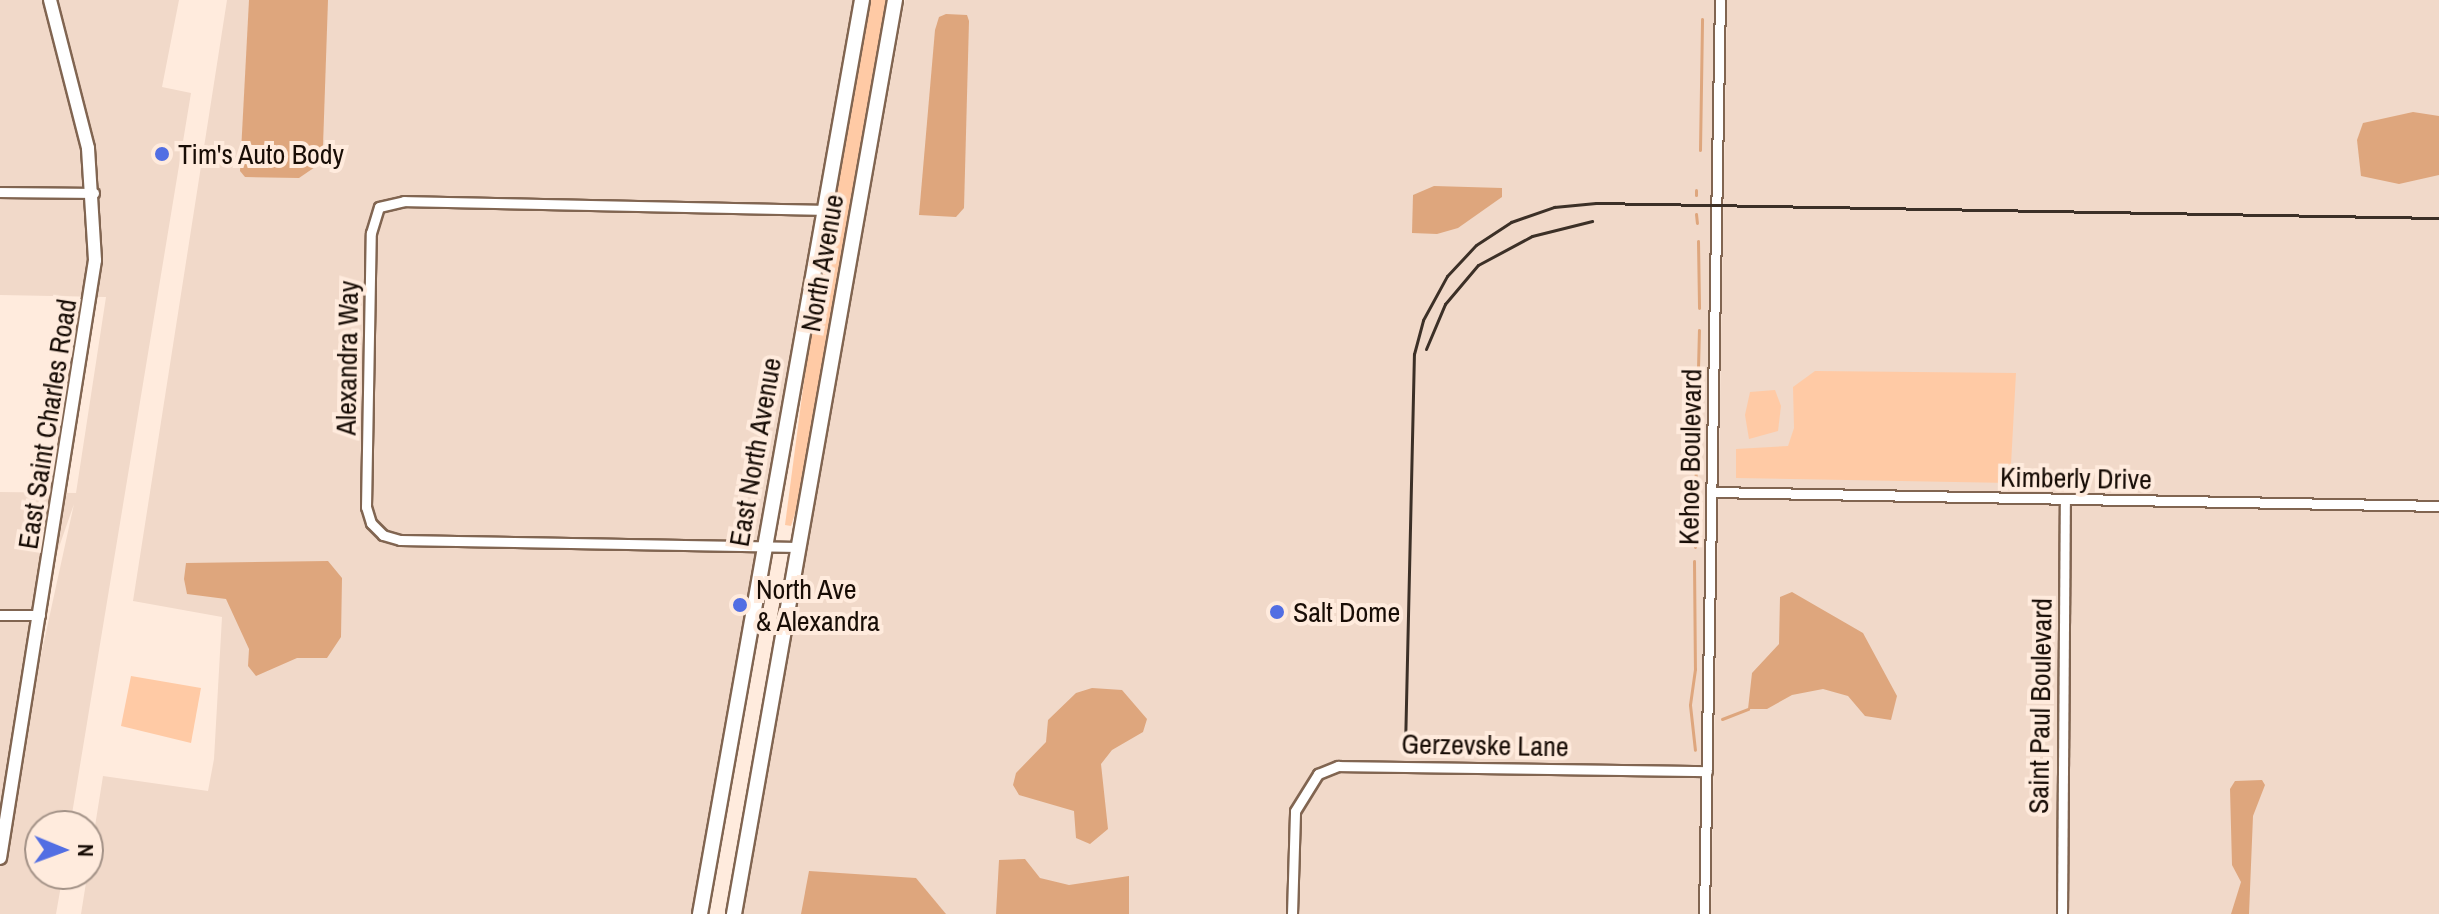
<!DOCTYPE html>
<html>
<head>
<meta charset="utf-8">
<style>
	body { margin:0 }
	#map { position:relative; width:2439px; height:914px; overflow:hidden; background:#ffebdd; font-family:"Archivo Narrow",sans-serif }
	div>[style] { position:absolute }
	.built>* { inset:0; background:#f1d9c9 }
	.green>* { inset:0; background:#ffcaa5 }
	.water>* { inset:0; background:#dea67d }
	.stream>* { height:3px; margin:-1.5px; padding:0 1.5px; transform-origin:1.5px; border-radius:1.5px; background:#dea67d }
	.roads { filter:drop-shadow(2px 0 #816551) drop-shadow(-2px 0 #816551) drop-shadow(0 2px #816551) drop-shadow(0 -2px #816551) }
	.street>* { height:9px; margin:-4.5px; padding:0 4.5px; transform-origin:4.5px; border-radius:4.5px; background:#fff }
	.secondary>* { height:12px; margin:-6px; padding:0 6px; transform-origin:6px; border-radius:6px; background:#fff }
	.primary>* { height:14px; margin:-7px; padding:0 7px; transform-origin:7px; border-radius:7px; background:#fff }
	.rail>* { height:3px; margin:-1.5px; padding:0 1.5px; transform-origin:1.5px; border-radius:1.5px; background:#3c3027 }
	.dots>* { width:22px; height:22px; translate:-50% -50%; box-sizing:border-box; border:4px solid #ffebdd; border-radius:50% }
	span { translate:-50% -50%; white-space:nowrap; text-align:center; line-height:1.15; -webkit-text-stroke:8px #ffebdd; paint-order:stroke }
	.poi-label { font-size:28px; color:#180d06 }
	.left { translate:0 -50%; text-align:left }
	.street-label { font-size:28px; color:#180d06 }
	.north { position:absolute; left:24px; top:810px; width:80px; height:80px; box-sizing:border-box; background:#ffebdd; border:2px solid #a39287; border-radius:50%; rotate:91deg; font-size:22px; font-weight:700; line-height:32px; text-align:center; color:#180d06 }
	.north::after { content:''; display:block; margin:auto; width:28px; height:36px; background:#526ee3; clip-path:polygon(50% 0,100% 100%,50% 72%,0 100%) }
</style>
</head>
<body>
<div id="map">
	<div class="built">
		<div style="clip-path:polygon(0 0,179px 0,162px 87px,191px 93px,70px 826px,40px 826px,40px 874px,63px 874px,56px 914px,0 914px,0 843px,74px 504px,34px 619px,0 827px,0 492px,76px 493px,106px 297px,0 295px)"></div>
		<div style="clip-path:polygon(227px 0,856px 0,692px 914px,81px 914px,103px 776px,208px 791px,214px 759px,222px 617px,133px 601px)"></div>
		<div style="clip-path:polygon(905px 0,1716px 0,1700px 914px,741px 914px)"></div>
		<div style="clip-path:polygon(1727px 0,2439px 0,2439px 914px,1711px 914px)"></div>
	</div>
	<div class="green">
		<div style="clip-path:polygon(870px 0,886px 0,797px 507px,791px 526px,785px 525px,809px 343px)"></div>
		<div style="clip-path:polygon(1815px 371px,2016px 373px,2010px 483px,1736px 478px,1736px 449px,1788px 446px,1794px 428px,1793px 387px)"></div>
		<div style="clip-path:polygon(1775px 390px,1781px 406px,1778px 431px,1749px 439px,1745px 415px,1750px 392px)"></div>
		<div style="clip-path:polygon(131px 676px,201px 688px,191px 743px,121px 726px)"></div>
	</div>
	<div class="water">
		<div style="clip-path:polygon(249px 0,328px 0,323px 146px,318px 165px,299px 178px,245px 177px,240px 171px)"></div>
		<div style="clip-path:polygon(946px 14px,967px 15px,969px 21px,964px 208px,956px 217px,919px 215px,935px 30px,939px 17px)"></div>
		<div style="clip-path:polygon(2413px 112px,2439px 116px,2439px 175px,2399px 184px,2361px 176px,2357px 140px,2363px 123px)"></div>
		<div style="clip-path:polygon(1434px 186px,1502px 188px,1502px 197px,1458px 228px,1437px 234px,1412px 233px,1413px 195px)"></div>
		<div style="clip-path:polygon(328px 561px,342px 578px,341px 637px,327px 658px,297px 658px,256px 676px,248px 666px,249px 649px,226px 599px,187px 594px,184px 579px,186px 563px)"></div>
		<div style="clip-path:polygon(1792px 592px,1863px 633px,1897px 696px,1891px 720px,1865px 716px,1848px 696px,1823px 689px,1792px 695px,1767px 709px,1748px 709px,1752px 673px,1779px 644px,1780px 597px)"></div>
		<div style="clip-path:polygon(1092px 688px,1122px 690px,1147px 719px,1143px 732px,1112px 750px,1101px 764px,1108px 829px,1090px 844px,1076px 838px,1074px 811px,1019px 795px,1013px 785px,1016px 773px,1046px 742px,1048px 720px,1076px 693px)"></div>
		<div style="clip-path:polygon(2262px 780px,2265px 785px,2253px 816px,2249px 914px,2231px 914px,2241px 882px,2232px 865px,2230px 789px,2235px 781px)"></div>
		<div style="clip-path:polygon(1025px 859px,1040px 878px,1069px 885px,1129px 876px,1129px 914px,996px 914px,999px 860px)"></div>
		<div style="clip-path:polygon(809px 871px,916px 878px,946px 914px,801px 914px)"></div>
	</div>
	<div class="stream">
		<div style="left:1700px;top:150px;width:131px;rotate:-89.1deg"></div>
		<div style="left:1696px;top:195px;width:5px;rotate:-90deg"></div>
		<div style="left:1696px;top:214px;width:9px;rotate:84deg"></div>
		<div style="left:1698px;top:241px;width:67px;rotate:89.1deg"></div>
		<div style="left:1697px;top:410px;width:80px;rotate:-88.6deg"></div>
		<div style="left:1695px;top:547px;width:123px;rotate:-89.5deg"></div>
		<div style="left:1694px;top:561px;width:108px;rotate:89.5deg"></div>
		<div style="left:1695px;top:669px;width:36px;rotate:98deg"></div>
		<div style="left:1690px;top:705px;width:45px;rotate:83.7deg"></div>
		<div style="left:1722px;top:719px;width:28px;rotate:-21deg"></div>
	</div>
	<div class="roads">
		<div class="street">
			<div style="left:0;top:192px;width:94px;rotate:0.6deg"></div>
			<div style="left:1712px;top:492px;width:727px;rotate:1.1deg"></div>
			<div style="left:798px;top:547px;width:398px;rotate:-179deg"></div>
			<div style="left:400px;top:540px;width:18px;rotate:-164deg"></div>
			<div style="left:383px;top:535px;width:17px;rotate:-135deg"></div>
			<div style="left:371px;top:523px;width:17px;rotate:-107deg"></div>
			<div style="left:366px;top:507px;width:274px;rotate:-89deg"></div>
			<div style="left:371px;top:233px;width:27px;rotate:-73deg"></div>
			<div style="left:379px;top:207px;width:26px;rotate:-13deg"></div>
			<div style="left:404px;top:201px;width:420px;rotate:1.2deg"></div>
			<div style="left:0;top:615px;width:40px"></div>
			<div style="left:1292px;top:914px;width:103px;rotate:-88.3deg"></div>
			<div style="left:1295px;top:811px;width:44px;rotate:-58.1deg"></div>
			<div style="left:1318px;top:774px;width:22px;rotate:-22deg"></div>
			<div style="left:1338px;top:766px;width:369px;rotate:0.8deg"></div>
			<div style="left:1704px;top:914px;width:914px;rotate:-89deg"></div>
			<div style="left:2062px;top:914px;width:415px;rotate:-89.6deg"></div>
		</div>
		<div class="secondary">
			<div style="left:0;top:858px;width:605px;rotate:-80.97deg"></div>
			<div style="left:95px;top:260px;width:112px;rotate:-93.6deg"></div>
			<div style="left:88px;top:148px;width:153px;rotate:-104.4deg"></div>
		</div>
		<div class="primary">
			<div style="left:700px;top:914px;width:928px;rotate:-79.95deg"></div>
			<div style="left:734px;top:914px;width:928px;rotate:-80.01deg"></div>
		</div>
	</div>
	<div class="rail">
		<div style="left:1426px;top:349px;width:49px;rotate:-67.1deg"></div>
		<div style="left:1445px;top:304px;width:51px;rotate:-49.8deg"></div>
		<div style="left:1478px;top:265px;width:61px;rotate:-28.2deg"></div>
		<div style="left:1532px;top:236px;width:62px;rotate:-14deg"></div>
		<div style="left:1405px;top:748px;width:394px;rotate:-88.7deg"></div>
		<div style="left:1414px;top:354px;width:35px;rotate:-75deg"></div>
		<div style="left:1423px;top:320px;width:50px;rotate:-61.4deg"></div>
		<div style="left:1447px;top:276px;width:42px;rotate:-46.9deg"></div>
		<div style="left:1476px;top:245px;width:42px;rotate:-33.3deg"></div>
		<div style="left:1511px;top:222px;width:46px;rotate:-19.2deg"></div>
		<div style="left:1554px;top:207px;width:42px;rotate:-5.4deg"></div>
		<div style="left:1596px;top:203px;width:843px;rotate:1.02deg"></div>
	</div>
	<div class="dots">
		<div style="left:162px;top:154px;background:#526ee3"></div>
		<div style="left:740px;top:605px;background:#526ee3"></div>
		<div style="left:1277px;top:612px;background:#526ee3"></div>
	</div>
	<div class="poi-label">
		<span class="left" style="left:178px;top:154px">Tim's Auto Body</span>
		<span class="left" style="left:756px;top:605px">North Ave<br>&amp; Alexandra</span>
		<span class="left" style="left:1293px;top:612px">Salt Dome</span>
	</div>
	<div class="street-label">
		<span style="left:822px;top:263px;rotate:-80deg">North Avenue</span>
		<span style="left:347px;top:358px;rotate:-89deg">Alexandra Way</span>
		<span style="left:47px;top:424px;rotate:-81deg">East Saint Charles Road</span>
		<span style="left:755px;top:452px;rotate:-80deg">East North Avenue</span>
		<span style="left:1690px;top:457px;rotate:-89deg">Kehoe Boulevard</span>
		<span style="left:2076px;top:478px;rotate:1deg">Kimberly Drive</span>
		<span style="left:2040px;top:706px;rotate:-89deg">Saint Paul Boulevard</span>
		<span style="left:1485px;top:745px;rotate:1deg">Gerzevske Lane</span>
	</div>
	<div class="north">N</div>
</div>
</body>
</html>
